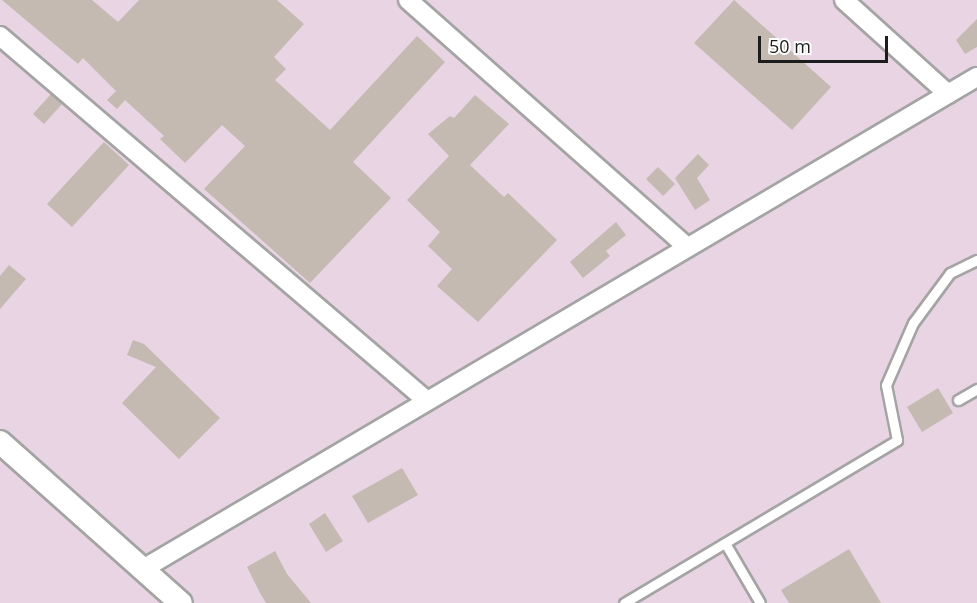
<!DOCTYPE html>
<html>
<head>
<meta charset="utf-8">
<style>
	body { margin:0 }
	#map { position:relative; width:977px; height:603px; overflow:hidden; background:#efece3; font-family:"Open Sans",sans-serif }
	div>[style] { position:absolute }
	.industrial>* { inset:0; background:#e8d4e3 }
	.building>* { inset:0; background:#c4bab2 }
	.roads { filter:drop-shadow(2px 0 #a4a4a4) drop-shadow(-2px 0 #a4a4a4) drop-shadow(0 2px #a4a4a4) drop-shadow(0 -2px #a4a4a4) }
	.service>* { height:9px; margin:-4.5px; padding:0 4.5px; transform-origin:4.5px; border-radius:4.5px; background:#fff }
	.minor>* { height:18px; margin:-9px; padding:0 9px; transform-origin:9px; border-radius:9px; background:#fff }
	.tertiary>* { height:22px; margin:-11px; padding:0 11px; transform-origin:11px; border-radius:11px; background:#fff }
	span { translate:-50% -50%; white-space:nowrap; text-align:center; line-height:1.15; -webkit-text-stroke:6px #fff; paint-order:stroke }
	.scale { position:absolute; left:758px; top:36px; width:130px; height:27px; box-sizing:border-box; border:3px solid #1d1d1d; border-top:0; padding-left:8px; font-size:18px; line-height:21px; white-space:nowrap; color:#1d1d1d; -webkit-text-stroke:4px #fff; paint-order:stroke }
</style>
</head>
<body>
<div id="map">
	<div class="industrial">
		<div style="clip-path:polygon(0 0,977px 0,977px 603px,0 603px)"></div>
	</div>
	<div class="building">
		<div style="clip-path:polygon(2px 0,92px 0,118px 22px,139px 0,277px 0,304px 24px,274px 57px,286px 69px,275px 80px,330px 130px,417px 36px,445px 62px,353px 162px,391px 198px,310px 283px,204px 189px,245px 146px,222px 125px,185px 163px,160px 139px,164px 136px,125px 100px,117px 109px,107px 100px,116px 91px,83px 58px,78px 64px)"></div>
		<div style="clip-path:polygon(734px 0,831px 87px,792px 130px,694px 43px)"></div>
		<div style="clip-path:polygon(977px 19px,977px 47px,965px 54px,956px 40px)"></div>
		<div style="clip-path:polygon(51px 94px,62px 104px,44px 124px,33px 114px)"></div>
		<div style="clip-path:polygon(475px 95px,509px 124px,470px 165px,504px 197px,508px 193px,557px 240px,478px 322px,437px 286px,452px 269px,428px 246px,440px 232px,407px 200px,449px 156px,428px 134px,450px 116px,454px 118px)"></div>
		<div style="clip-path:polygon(104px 142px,129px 165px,72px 227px,47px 204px)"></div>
		<div style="clip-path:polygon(698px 154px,709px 165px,697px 178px,710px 200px,695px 210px,675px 178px)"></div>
		<div style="clip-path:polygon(658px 167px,675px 184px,663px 196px,646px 179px)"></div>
		<div style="clip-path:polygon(616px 222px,626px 235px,606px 251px,610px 256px,583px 278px,570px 262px)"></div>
		<div style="clip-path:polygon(9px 265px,26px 279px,0 309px,0 276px)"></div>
		<div style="clip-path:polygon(133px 340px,144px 344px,220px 418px,179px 459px,122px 403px,156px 367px,127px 355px)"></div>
		<div style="clip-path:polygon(938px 388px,953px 413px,922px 432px,907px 407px)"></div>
		<div style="clip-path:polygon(402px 468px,418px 495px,368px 523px,352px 496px)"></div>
		<div style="clip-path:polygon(325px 513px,343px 541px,326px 552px,309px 524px)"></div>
		<div style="clip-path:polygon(849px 549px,881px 603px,789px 603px,781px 590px)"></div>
		<div style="clip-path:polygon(275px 551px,287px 574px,311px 603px,266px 603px,260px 593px,247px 567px)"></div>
	</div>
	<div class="roads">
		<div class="service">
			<div style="left:958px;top:400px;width:22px;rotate:-30deg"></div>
			<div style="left:725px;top:543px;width:69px;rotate:59.7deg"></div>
			<div style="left:624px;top:603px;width:318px;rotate:-30.8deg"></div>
			<div style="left:897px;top:440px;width:56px;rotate:-101.3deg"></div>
			<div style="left:886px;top:385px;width:68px;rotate:-66.5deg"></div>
			<div style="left:913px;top:323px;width:62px;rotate:-53.5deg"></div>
			<div style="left:950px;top:273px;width:30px;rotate:-26deg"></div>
		</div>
		<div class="minor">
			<div style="left:408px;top:0;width:373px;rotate:41.5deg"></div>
			<div style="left:844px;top:0;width:140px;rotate:42.1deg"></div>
			<div style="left:0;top:36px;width:560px;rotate:40.51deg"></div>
			<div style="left:143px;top:569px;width:968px;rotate:-30.54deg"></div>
		</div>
		<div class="tertiary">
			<div style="left:0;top:442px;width:242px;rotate:41.7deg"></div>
		</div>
	</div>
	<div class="scale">50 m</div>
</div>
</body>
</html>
